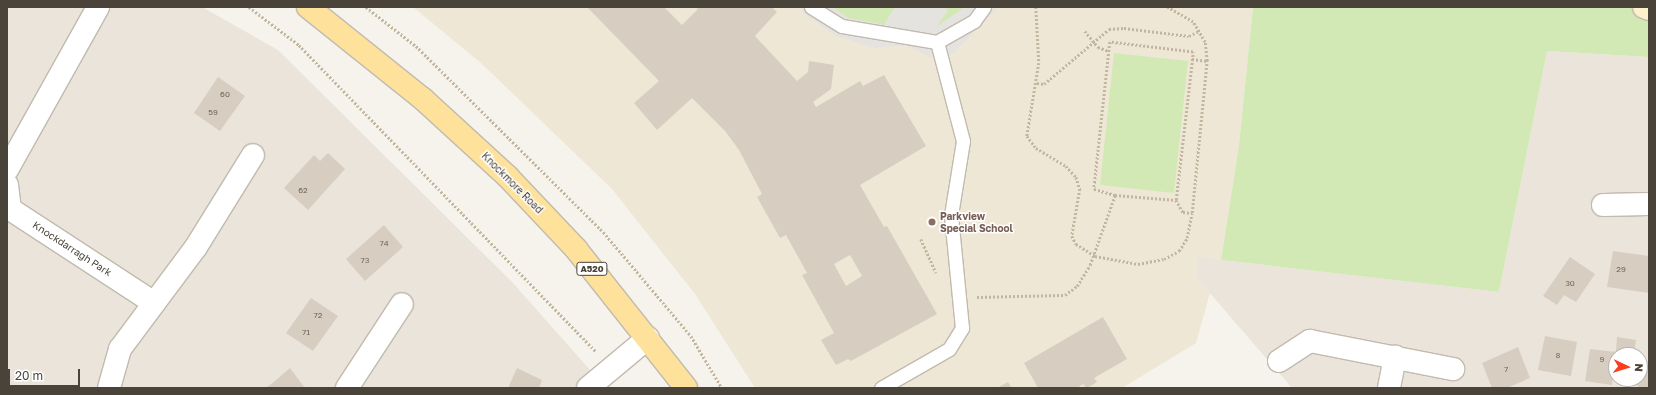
<!DOCTYPE html>
<html>
<head>
<meta charset="utf-8">
<style>
	body { margin:0 }
	#map { position:relative; width:1656px; height:395px; overflow:hidden; background:#f6f3ec; font-family:"Golos Text",sans-serif }
	div>[style] { position:absolute }
	.residential>* { inset:0; background:#eae4da }
	.education>* { inset:0; background:#eee7d6 }
	.green>* { inset:0; background:#d2e9b5 }
	.parking>* { inset:0; background:#e5e3e0 }
	.building>* { inset:0; background:#d7cec1 }
	.path>* { height:2.5px; margin-top:-1.25px; transform-origin:0; background:repeating-linear-gradient(90deg,#c3b69f 0 2px,transparent 0 4px) }
	.roads { filter:drop-shadow(1px 0 #c1baae) drop-shadow(-1px 0 #c1baae) drop-shadow(0 1px #c1baae) drop-shadow(0 -1px #c1baae) }
	.lane>* { height:13px; margin:-6.5px; padding:0 6.5px; transform-origin:6.5px; border-radius:6.5px; background:#fff }
	.street>* { height:22px; margin:-11px; padding:0 11px; transform-origin:11px; border-radius:11px; background:#fff }
	.secondary>* { height:22px; margin:-11px; padding:0 11px; transform-origin:11px; border-radius:11px; background:#fef2cd }
	.primary>* { height:22px; margin:-11px; padding:0 11px; transform-origin:11px; border-radius:11px; background:#fee29c }
	.dots>* { width:11px; height:11px; translate:-50% -50%; box-sizing:border-box; border:2px solid #fff; border-radius:50% }
	span { translate:-50% -50%; white-space:nowrap; text-align:center; line-height:1.15; -webkit-text-stroke:3px #fff; paint-order:stroke }
	.number-label { font-size:8px; color:#6d665b }
	.number-label span { -webkit-text-stroke-width:0 }
	.shield-label span { padding:1px 3px; background:#fff; border:1px solid; border-radius:3px; -webkit-text-stroke-width:0 }
	.shield-label { font-size:9px; color:#4a4339; font-weight:700 }
	.street-label { font-size:10px; color:#4a4339 }
	.education-label { font-size:10px; color:#785e54; font-weight:700 }
	.left { translate:0 -50%; text-align:left }
	.frame { position:absolute; inset:0; border:8px solid #4a4339; pointer-events:none }
	.north { position:absolute; left:1608px; top:347px; width:40px; height:40px; box-sizing:border-box; background:#fff; border:1px solid #b7b4b0; border-radius:50%; rotate:94deg; font-size:11px; font-weight:700; line-height:16px; text-align:center; color:#4a4339 }
	.north::after { content:''; display:block; margin:auto; width:14px; height:18px; background:#fa3f1e; clip-path:polygon(50% 0,100% 100%,50% 72%,0 100%) }
	.scale { position:absolute; left:8px; top:369px; width:72px; height:18px; box-sizing:border-box; border:2px solid #4a4339; border-top:0; padding-left:5px; font-size:12px; line-height:14px; white-space:nowrap; color:#4a4339; -webkit-text-stroke:3px #fff; paint-order:stroke }
</style>
</head>
<body>
<div id="map">
	<div class="residential">
		<div style="clip-path:polygon(7px 7px,202px 7px,278px 50px,513px 283px,606px 388px,7px 388px)"></div>
		<div style="clip-path:polygon(evenodd,1547px 51px,1649px 57px,1649px 388px,1292px 388px,1196px 277px,1197px 255px,1221px 260px,1499px 292px,1547px 51px,1616px 355px,1640px 355px,1640px 379px,1616px 379px,1616px 355px)"></div>
	</div>
	<div class="education">
		<div style="clip-path:polygon(413px 7px,1253px 7px,1239px 145px,1221px 260px,1197px 255px,1196px 277px,1210px 293px,1196px 343px,1122px 388px,755px 388px,695px 294px,612px 189px,482px 64px)"></div>
	</div>
	<div class="green">
		<div style="clip-path:polygon(832px 7px,895px 7px,884px 25px,848px 18px)"></div>
		<div style="clip-path:polygon(943px 7px,965px 7px,949px 21px,935px 28px,948px 10px)"></div>
		<div style="clip-path:polygon(1253px 7px,1649px 7px,1649px 57px,1547px 51px,1499px 292px,1221px 260px,1239px 145px)"></div>
		<div style="clip-path:polygon(1114px 53px,1188px 61px,1174px 193px,1100px 185px)"></div>
	</div>
	<div class="parking">
		<div style="clip-path:polygon(800px 7px,832px 7px,848px 18px,884px 25px,895px 7px,943px 7px,948px 10px,936px 27px,965px 7px,998px 7px,954px 53px,930px 57px,905px 45px,874px 48px,836px 36px,803px 13px)"></div>
	</div>
	<div class="building">
		<div style="clip-path:polygon(evenodd,587px 7px,664px 7px,682px 25px,698px 9px,695px 7px,772px 7px,777px 12px,755px 36px,797px 81px,808px 72px,809px 61px,834px 65px,831px 89px,813px 102px,816px 107px,860px 81px,863px 86px,884px 75px,926px 146px,860px 185px,884px 227px,887px 226px,937px 314px,851px 361px,848px 359px,836px 365px,821px 340px,834px 333px,802px 275px,807px 273px,786px 235px,780px 238px,757px 197px,762px 194px,739px 150px,725px 131px,692px 98px,657px 130px,634px 103px,659px 81px,587px 7px,850px 255px,862px 276px,846px 286px,834px 264px,850px 255px)"></div>
		<div style="clip-path:polygon(218px 77px,245px 96px,220px 131px,194px 113px)"></div>
		<div style="clip-path:polygon(328px 153px,345px 169px,308px 210px,284px 188px,314px 155px,320px 161px)"></div>
		<div style="clip-path:polygon(384px 225px,403px 247px,365px 281px,346px 259px)"></div>
		<div style="clip-path:polygon(1613px 251px,1649px 256px,1649px 293px,1607px 287px)"></div>
		<div style="clip-path:polygon(1570px 257px,1595px 274px,1576px 302px,1564px 295px,1557px 305px,1543px 296px)"></div>
		<div style="clip-path:polygon(311px 298px,338px 316px,313px 351px,286px 333px)"></div>
		<div style="clip-path:polygon(1103px 317px,1127px 359px,1094px 378px,1097px 382px,1087px 388px,1083px 384px,1077px 388px,1038px 388px,1024px 363px)"></div>
		<div style="clip-path:polygon(1545px 336px,1577px 342px,1571px 376px,1538px 370px)"></div>
		<div style="clip-path:polygon(1617px 337px,1636px 340px,1634px 355px,1616px 355px,1612px 385px,1585px 381px,1590px 349px,1616px 352px)"></div>
		<div style="clip-path:polygon(1518px 347px,1530px 378px,1507px 388px,1492px 388px,1482px 363px)"></div>
		<div style="clip-path:polygon(290px 368px,305px 388px,265px 388px,270px 385px)"></div>
		<div style="clip-path:polygon(517px 368px,542px 380px,539px 388px,508px 388px)"></div>
		<div style="clip-path:polygon(1649px 370px,1649px 388px,1639px 388px,1634px 381px)"></div>
		<div style="clip-path:polygon(1008px 382px,1012px 388px,997px 388px)"></div>
	</div>
	<div class="path">
		<div style="left:249px;top:7px;width:63px;rotate:37.2deg"></div>
		<div style="left:299px;top:45px;width:426px;rotate:45.9deg"></div>
		<div style="left:366px;top:7px;width:63px;rotate:38deg"></div>
		<div style="left:416px;top:46px;width:268px;rotate:44.8deg"></div>
		<div style="left:606px;top:235px;width:132px;rotate:49.9deg"></div>
		<div style="left:691px;top:336px;width:61px;rotate:59.2deg"></div>
		<div style="left:1036px;top:7px;width:56px;rotate:86.9deg"></div>
		<div style="left:1039px;top:63px;width:74px;rotate:99.3deg"></div>
		<div style="left:1027px;top:136px;width:15px;rotate:53deg"></div>
		<div style="left:1036px;top:148px;width:35px;rotate:31deg"></div>
		<div style="left:1066px;top:166px;width:15px;rotate:48deg"></div>
		<div style="left:1076px;top:177px;width:13px;rotate:72deg"></div>
		<div style="left:1080px;top:189px;width:48px;rotate:99.7deg"></div>
		<div style="left:1072px;top:236px;width:9px;rotate:63deg"></div>
		<div style="left:1076px;top:244px;width:22px;rotate:32deg"></div>
		<div style="left:1095px;top:256px;width:44px;rotate:10.5deg"></div>
		<div style="left:1138px;top:264px;width:26px;rotate:-11deg"></div>
		<div style="left:1164px;top:259px;width:17px;rotate:-28deg"></div>
		<div style="left:1179px;top:251px;width:15px;rotate:-58deg"></div>
		<div style="left:1187px;top:238px;width:25px;rotate:-79deg"></div>
		<div style="left:1192px;top:213px;width:153px;rotate:-84.4deg"></div>
		<div style="left:1207px;top:61px;width:19px;rotate:-96deg"></div>
		<div style="left:1205px;top:42px;width:23px;rotate:-121deg"></div>
		<div style="left:1193px;top:22px;width:30px;rotate:-150deg"></div>
		<div style="left:1085px;top:31px;width:21px;rotate:51deg"></div>
		<div style="left:1098px;top:47px;width:12px;rotate:20deg"></div>
		<div style="left:1192px;top:59px;width:15px;rotate:8deg"></div>
		<div style="left:1037px;top:83px;width:7px;rotate:8deg"></div>
		<div style="left:1044px;top:84px;width:85px;rotate:-40.2deg"></div>
		<div style="left:1109px;top:29px;width:15px;rotate:-4deg"></div>
		<div style="left:1124px;top:28px;width:65px;rotate:7deg"></div>
		<div style="left:1189px;top:36px;width:11px;rotate:-27deg"></div>
		<div style="left:1176px;top:200px;width:14px;rotate:60deg"></div>
		<div style="left:1183px;top:212px;width:9px;rotate:6deg"></div>
		<div style="left:921px;top:239px;width:37px;rotate:66deg"></div>
		<div style="left:977px;top:297px;width:88px;rotate:-1.3deg"></div>
		<div style="left:1065px;top:295px;width:15px;rotate:-37deg"></div>
		<div style="left:1077px;top:286px;width:25px;rotate:-58deg"></div>
		<div style="left:1090px;top:265px;width:74px;rotate:-70.3deg"></div>
		<div style="left:1115px;top:195px;width:61px;rotate:4.7deg"></div>
		<div style="left:1176px;top:200px;width:149px;rotate:-83.4deg"></div>
		<div style="left:1193px;top:52px;width:84px;rotate:-173.1deg"></div>
		<div style="left:1110px;top:42px;width:148px;rotate:96.2deg"></div>
		<div style="left:1094px;top:189px;width:22px;rotate:16deg"></div>
	</div>
	<div class="roads">
		<div class="lane">
			<div style="left:811px;top:7px;width:36px;rotate:32deg"></div>
			<div style="left:842px;top:26px;width:96px;rotate:9.6deg"></div>
			<div style="left:937px;top:42px;width:43px;rotate:-29.6deg"></div>
			<div style="left:974px;top:21px;width:17px;rotate:-54deg"></div>
			<div style="left:881px;top:388px;width:78px;rotate:-29.8deg"></div>
			<div style="left:949px;top:349px;width:25px;rotate:-58deg"></div>
			<div style="left:962px;top:328px;width:114px;rotate:-95.6deg"></div>
			<div style="left:951px;top:215px;width:75px;rotate:-80.8deg"></div>
			<div style="left:963px;top:141px;width:102px;rotate:-104.7deg"></div>
		</div>
		<div class="street">
			<div style="left:7px;top:170px;width:187px;rotate:-60.8deg"></div>
			<div style="left:7px;top:185px;width:24px;rotate:83deg"></div>
			<div style="left:10px;top:209px;width:172px;rotate:33.1deg"></div>
			<div style="left:1603px;top:205px;width:46px;rotate:-1.2deg"></div>
			<div style="left:1279px;top:361px;width:37px;rotate:-33deg"></div>
			<div style="left:1310px;top:341px;width:146px;rotate:11.1deg"></div>
			<div style="left:109px;top:388px;width:41px;rotate:-74.2deg"></div>
			<div style="left:120px;top:349px;width:127px;rotate:-53.3deg"></div>
			<div style="left:196px;top:247px;width:108px;rotate:-58.2deg"></div>
			<div style="left:347px;top:388px;width:100px;rotate:-56.8deg"></div>
			<div style="left:588px;top:388px;width:78px;rotate:-39.8deg"></div>
			<div style="left:1389px;top:388px;width:32px;rotate:-79deg"></div>
		</div>
		<div class="secondary">
			<div style="left:1644px;top:7px;width:5px;rotate:22deg"></div>
		</div>
		<div class="primary">
			<div style="left:308px;top:7px;width:147px;rotate:38.7deg"></div>
			<div style="left:423px;top:99px;width:115px;rotate:42.5deg"></div>
			<div style="left:508px;top:177px;width:99px;rotate:46.6deg"></div>
			<div style="left:576px;top:249px;width:177px;rotate:51.6deg"></div>
		</div>
	</div>
	<div class="dots">
		<div style="left:932px;top:222px;background:#8d6e63"></div>
	</div>
	<div class="number-label">
		<span style="left:225px;top:95px">60</span>
		<span style="left:213px;top:113px">59</span>
		<span style="left:303px;top:191px">62</span>
		<span style="left:384px;top:244px">74</span>
		<span style="left:365px;top:261px">73</span>
		<span style="left:1621px;top:270px">29</span>
		<span style="left:1570px;top:284px">30</span>
		<span style="left:318px;top:316px">72</span>
		<span style="left:306px;top:333px">71</span>
		<span style="left:1558px;top:356px">8</span>
		<span style="left:1602px;top:360px">9</span>
		<span style="left:1506px;top:370px">7</span>
	</div>
	<div class="shield-label">
		<span style="left:592px;top:269px">A520</span>
	</div>
	<div class="street-label">
		<span style="left:512px;top:183px;rotate:45deg">Knockmore Road</span>
		<span style="left:72px;top:249px;rotate:33deg">Knockdarragh Park</span>
	</div>
	<div class="education-label">
		<span class="left" style="left:940px;top:222px">Parkview<br>Special School</span>
	</div>
	<div class="frame"></div>
	<div class="north">N</div>
	<div class="scale">20 m</div>
</div>
</body>
</html>
